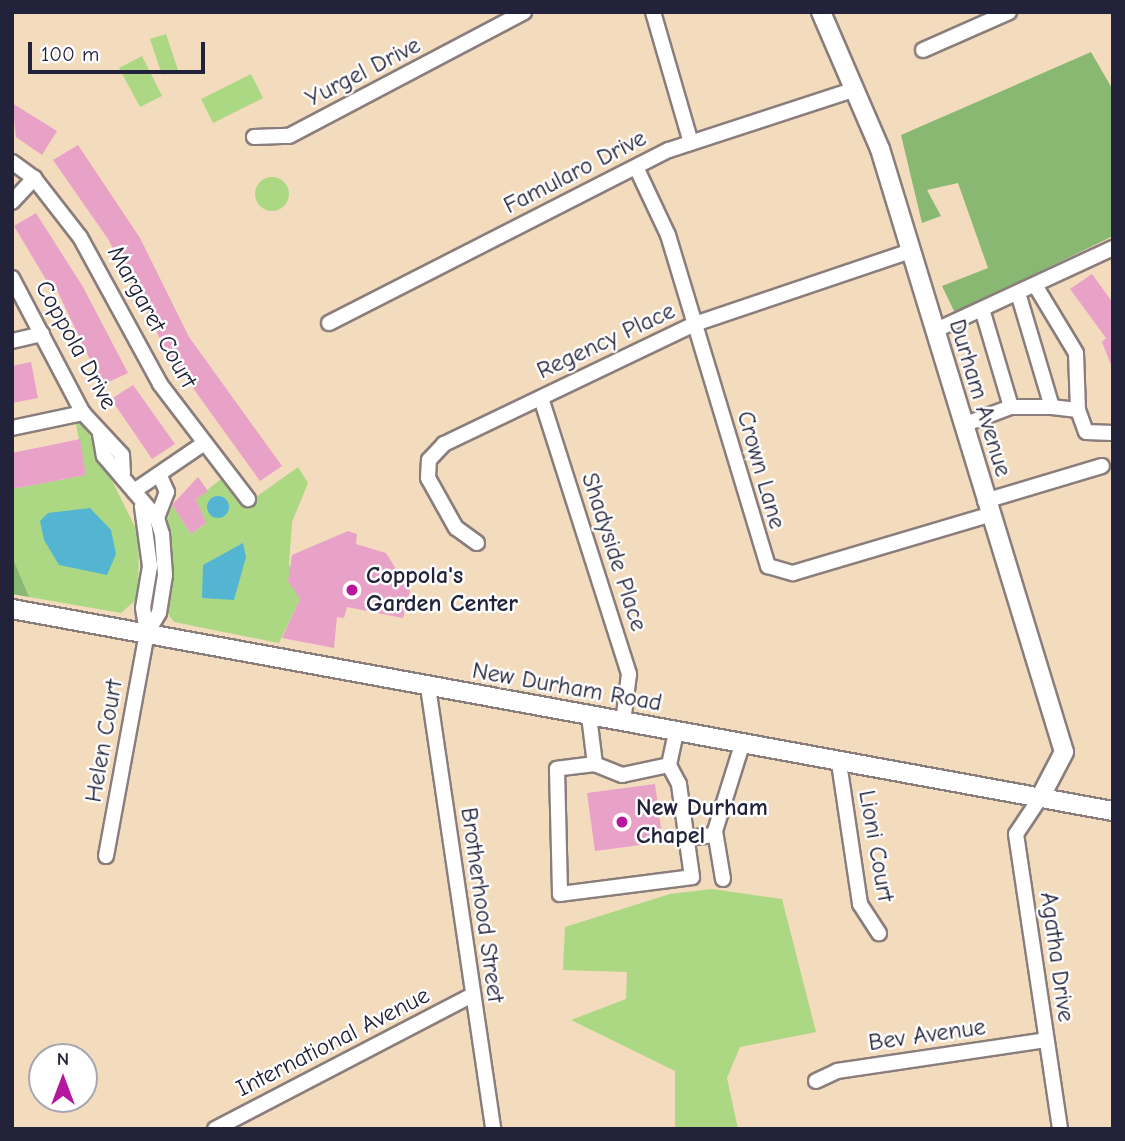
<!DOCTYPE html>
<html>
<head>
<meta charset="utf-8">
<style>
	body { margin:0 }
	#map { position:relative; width:1125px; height:1141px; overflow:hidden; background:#f3dbbd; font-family:"Comic Neue",sans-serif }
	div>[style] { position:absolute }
	.green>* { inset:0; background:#acd884 }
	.round { border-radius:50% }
	.forest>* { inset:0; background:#89b872 }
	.water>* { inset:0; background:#54b5d3 }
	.building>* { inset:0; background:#e8a2c7 }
	.roads { filter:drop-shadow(2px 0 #8a7e7c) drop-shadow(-2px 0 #8a7e7c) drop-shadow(0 2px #8a7e7c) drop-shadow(0 -2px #8a7e7c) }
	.minor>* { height:14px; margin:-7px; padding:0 7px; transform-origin:7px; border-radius:7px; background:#fff }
	.major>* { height:18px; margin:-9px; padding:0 9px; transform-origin:9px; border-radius:9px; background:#fff }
	.dots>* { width:19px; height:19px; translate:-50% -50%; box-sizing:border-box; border:4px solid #fff; border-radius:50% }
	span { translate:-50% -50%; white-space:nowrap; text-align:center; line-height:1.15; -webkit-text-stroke:5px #fff; paint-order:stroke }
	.street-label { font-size:24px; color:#22223b }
	.poi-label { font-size:24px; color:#22223b; font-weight:700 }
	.left { translate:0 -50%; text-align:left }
	.frame { position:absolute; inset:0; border:14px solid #22223b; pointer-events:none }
	.north { position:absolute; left:28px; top:1043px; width:70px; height:70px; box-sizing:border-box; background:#fff; border:2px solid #a7a7b1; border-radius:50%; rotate:0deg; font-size:19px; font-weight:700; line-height:28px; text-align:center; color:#22223b }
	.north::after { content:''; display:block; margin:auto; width:24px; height:32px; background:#b5179e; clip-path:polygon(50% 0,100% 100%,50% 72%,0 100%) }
	.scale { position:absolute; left:28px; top:42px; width:177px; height:32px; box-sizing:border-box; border:4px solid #22223b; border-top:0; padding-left:9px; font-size:21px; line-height:24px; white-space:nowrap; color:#22223b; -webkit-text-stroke:5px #fff; paint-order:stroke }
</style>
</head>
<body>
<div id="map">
	<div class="green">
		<div style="clip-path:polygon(166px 34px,178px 70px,162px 75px,150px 39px)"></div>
		<div style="clip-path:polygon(142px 56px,162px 96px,140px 107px,119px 68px)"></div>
		<div style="clip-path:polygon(251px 74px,263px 98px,213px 123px,201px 99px)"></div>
		<div class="round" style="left:255px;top:177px;width:34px;height:34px"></div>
		<div style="clip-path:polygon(75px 420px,86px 428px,139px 535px,138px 598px,121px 613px,29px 597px,12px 556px,12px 489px,86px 475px)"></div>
		<div style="clip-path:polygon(298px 467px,308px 483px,292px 522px,289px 564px,300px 599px,279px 643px,174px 622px,166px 611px,165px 528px,172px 505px,191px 534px,205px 524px,196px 499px,221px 479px,242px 507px)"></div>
		<div style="clip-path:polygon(712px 889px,782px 899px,816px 1032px,740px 1047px,727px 1078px,738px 1129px,675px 1129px,675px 1071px,571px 1020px,626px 999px,627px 972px,563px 970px,565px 927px,670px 894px)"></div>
	</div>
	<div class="forest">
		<div style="clip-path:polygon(1091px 52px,1113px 90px,1113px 236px,955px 313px,942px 286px,988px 268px,958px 183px,927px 190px,941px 216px,922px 223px,901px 135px)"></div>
		<div style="clip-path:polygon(12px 556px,29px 597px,12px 594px)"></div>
	</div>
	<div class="water">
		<div class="round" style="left:207px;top:496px;width:22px;height:22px"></div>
		<div style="clip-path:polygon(90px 508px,111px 530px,116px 554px,107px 575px,59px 565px,44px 540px,40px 521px,48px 513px)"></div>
		<div style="clip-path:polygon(243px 543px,246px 557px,234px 600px,202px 598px,203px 565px)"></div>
	</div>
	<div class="building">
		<div style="clip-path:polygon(12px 103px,57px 131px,42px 155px,16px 137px)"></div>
		<div style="clip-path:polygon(78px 145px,140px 238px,189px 337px,282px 466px,260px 481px,167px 352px,108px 239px,53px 160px)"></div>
		<div style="clip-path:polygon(36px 213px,83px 287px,128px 373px,102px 385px,55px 286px,51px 288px,14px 226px)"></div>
		<div style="clip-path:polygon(1092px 274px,1113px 303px,1113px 370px,1102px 342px,1106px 338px,1070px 289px)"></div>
		<div style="clip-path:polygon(31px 362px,38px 398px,12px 403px,12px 366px)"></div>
		<div style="clip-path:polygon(133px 385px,175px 444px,152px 459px,111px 399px)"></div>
		<div style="clip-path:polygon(80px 439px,86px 475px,12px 489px,12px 453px)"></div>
		<div style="clip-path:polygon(198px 477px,208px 491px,196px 499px,206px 523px,191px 534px,172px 505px)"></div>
		<div style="clip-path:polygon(348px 531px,357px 534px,356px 544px,386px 553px,410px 591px,403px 618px,347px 607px,344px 618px,337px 617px,334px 648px,282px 638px,300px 599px,288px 581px,292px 555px)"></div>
		<div style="clip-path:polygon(655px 784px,663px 842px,595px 851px,587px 793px)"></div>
	</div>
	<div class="roads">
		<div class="minor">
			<div style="left:653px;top:12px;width:136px;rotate:73.8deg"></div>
			<div style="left:923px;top:50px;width:94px;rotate:-23.8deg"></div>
			<div style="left:254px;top:137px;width:35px;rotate:-2deg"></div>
			<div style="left:289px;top:136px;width:266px;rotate:-27.8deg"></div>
			<div style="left:12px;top:162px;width:27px;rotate:36deg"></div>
			<div style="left:34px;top:178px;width:75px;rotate:52.1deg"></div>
			<div style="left:80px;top:237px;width:167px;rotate:61.4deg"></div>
			<div style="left:160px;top:384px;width:145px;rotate:52.6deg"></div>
			<div style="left:636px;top:167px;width:75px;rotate:64.8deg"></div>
			<div style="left:668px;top:235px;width:346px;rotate:73.2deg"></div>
			<div style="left:768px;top:566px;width:26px;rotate:16deg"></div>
			<div style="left:793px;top:573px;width:204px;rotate:-16.5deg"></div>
			<div style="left:12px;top:202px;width:33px;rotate:-47deg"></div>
			<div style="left:12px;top:278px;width:153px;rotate:62.3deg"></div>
			<div style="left:83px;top:413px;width:57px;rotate:47.1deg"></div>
			<div style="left:122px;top:455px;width:18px;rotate:87deg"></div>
			<div style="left:1035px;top:285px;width:79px;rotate:58.9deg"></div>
			<div style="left:1076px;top:353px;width:57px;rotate:88deg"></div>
			<div style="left:1018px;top:293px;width:119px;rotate:73.4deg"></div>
			<div style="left:982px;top:309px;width:102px;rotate:73.5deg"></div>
			<div style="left:329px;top:323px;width:381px;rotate:-27deg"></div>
			<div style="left:669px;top:150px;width:194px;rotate:-18.1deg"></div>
			<div style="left:934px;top:331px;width:197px;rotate:-24.9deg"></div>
			<div style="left:12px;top:341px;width:31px;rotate:-13deg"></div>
			<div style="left:541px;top:398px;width:290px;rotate:72.3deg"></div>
			<div style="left:629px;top:674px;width:49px;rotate:97deg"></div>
			<div style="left:963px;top:425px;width:51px;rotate:-20.6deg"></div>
			<div style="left:1011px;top:407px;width:41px"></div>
			<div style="left:1052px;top:407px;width:26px;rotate:7deg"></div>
			<div style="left:1078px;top:410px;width:23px;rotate:70deg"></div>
			<div style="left:1086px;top:432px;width:27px;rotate:2deg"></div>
			<div style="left:12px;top:428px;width:73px;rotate:-11.9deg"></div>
			<div style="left:100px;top:434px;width:22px;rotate:80deg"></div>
			<div style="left:104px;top:456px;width:82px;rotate:49.5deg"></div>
			<div style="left:157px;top:518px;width:17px;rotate:73deg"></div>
			<div style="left:162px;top:534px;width:41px;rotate:85.8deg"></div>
			<div style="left:165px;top:575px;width:38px;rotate:99deg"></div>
			<div style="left:159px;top:613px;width:23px;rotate:121deg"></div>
			<div style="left:134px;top:491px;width:83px;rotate:-34.3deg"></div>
			<div style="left:985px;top:501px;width:122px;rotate:-16.7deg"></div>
			<div style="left:157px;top:518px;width:28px;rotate:-69deg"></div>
			<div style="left:167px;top:492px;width:17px;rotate:-114deg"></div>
			<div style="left:477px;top:543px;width:26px;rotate:-144deg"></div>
			<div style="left:456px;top:528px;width:57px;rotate:-119.2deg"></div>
			<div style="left:428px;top:478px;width:18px;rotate:-87deg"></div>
			<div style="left:429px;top:460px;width:22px;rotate:-47deg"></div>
			<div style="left:444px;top:444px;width:278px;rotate:-25.6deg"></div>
			<div style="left:695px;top:324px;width:228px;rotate:-18.7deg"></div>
			<div style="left:428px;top:687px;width:447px;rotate:81.6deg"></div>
			<div style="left:589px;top:716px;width:48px;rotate:82.9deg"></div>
			<div style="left:839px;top:763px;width:143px;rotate:81.5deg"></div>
			<div style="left:860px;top:904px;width:35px;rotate:57deg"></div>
			<div style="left:669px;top:765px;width:48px;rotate:168deg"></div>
			<div style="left:622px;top:775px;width:29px;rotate:-158deg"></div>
			<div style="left:595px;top:764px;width:38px;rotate:173deg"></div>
			<div style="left:557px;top:769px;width:125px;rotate:88.6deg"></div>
			<div style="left:560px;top:894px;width:133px;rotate:-7.3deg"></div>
			<div style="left:692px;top:877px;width:94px;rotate:-98deg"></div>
			<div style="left:679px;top:784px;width:21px;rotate:-118deg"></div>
			<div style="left:669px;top:765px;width:35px;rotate:-78deg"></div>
			<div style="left:1040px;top:798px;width:43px;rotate:123.7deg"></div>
			<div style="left:1016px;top:834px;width:298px;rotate:81.5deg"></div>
			<div style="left:687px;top:838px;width:28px;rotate:-6deg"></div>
			<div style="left:106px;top:856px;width:227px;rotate:-79.6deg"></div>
			<div style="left:147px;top:633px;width:25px;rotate:-99deg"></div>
			<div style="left:143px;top:608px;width:43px;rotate:-80.5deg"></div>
			<div style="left:150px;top:566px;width:60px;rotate:-97.7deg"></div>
			<div style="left:723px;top:879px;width:49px;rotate:-99.5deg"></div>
			<div style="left:715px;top:831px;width:90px;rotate:-72.6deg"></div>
			<div style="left:816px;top:1081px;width:23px;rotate:-25deg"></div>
			<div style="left:837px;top:1071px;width:211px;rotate:-8.4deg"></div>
			<div style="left:215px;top:1129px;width:290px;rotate:-27.5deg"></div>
		</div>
		<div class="major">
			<div style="left:821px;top:12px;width:149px;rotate:66.7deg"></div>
			<div style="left:880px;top:149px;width:630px;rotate:73.03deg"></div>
			<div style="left:1064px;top:752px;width:52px;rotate:117.6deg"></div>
			<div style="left:12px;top:609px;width:1119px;rotate:10.4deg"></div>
		</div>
	</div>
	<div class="dots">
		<div style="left:352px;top:590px;background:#b5179e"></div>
		<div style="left:622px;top:822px;background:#b5179e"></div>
	</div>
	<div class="street-label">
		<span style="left:363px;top:72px;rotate:-27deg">Yurgel Drive</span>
		<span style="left:575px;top:172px;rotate:-27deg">Famularo Drive</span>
		<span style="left:152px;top:317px;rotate:61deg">Margaret Court</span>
		<span style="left:606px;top:341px;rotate:-25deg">Regency Place</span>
		<span style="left:76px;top:345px;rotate:61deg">Coppola Drive</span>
		<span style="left:980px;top:398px;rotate:73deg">Durham Avenue</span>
		<span style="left:761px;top:470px;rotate:74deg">Crown Lane</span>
		<span style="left:614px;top:552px;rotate:72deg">Shadyside Place</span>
		<span style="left:567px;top:687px;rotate:10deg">New Durham Road</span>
		<span style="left:104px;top:741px;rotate:-80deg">Helen Court</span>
		<span style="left:876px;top:846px;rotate:80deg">Lioni Court</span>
		<span style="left:482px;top:905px;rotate:82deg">Brotherhood Street</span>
		<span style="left:1057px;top:957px;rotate:82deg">Agatha Drive</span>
		<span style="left:927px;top:1035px;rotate:-8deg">Bev Avenue</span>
		<span style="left:333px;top:1042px;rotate:-27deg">International Avenue</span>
	</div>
	<div class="poi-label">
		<span class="left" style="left:366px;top:590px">Coppola's<br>Garden Center</span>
		<span class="left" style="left:636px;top:822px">New Durham<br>Chapel</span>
	</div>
	<div class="frame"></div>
	<div class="north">N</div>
	<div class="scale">100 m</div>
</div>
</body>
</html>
